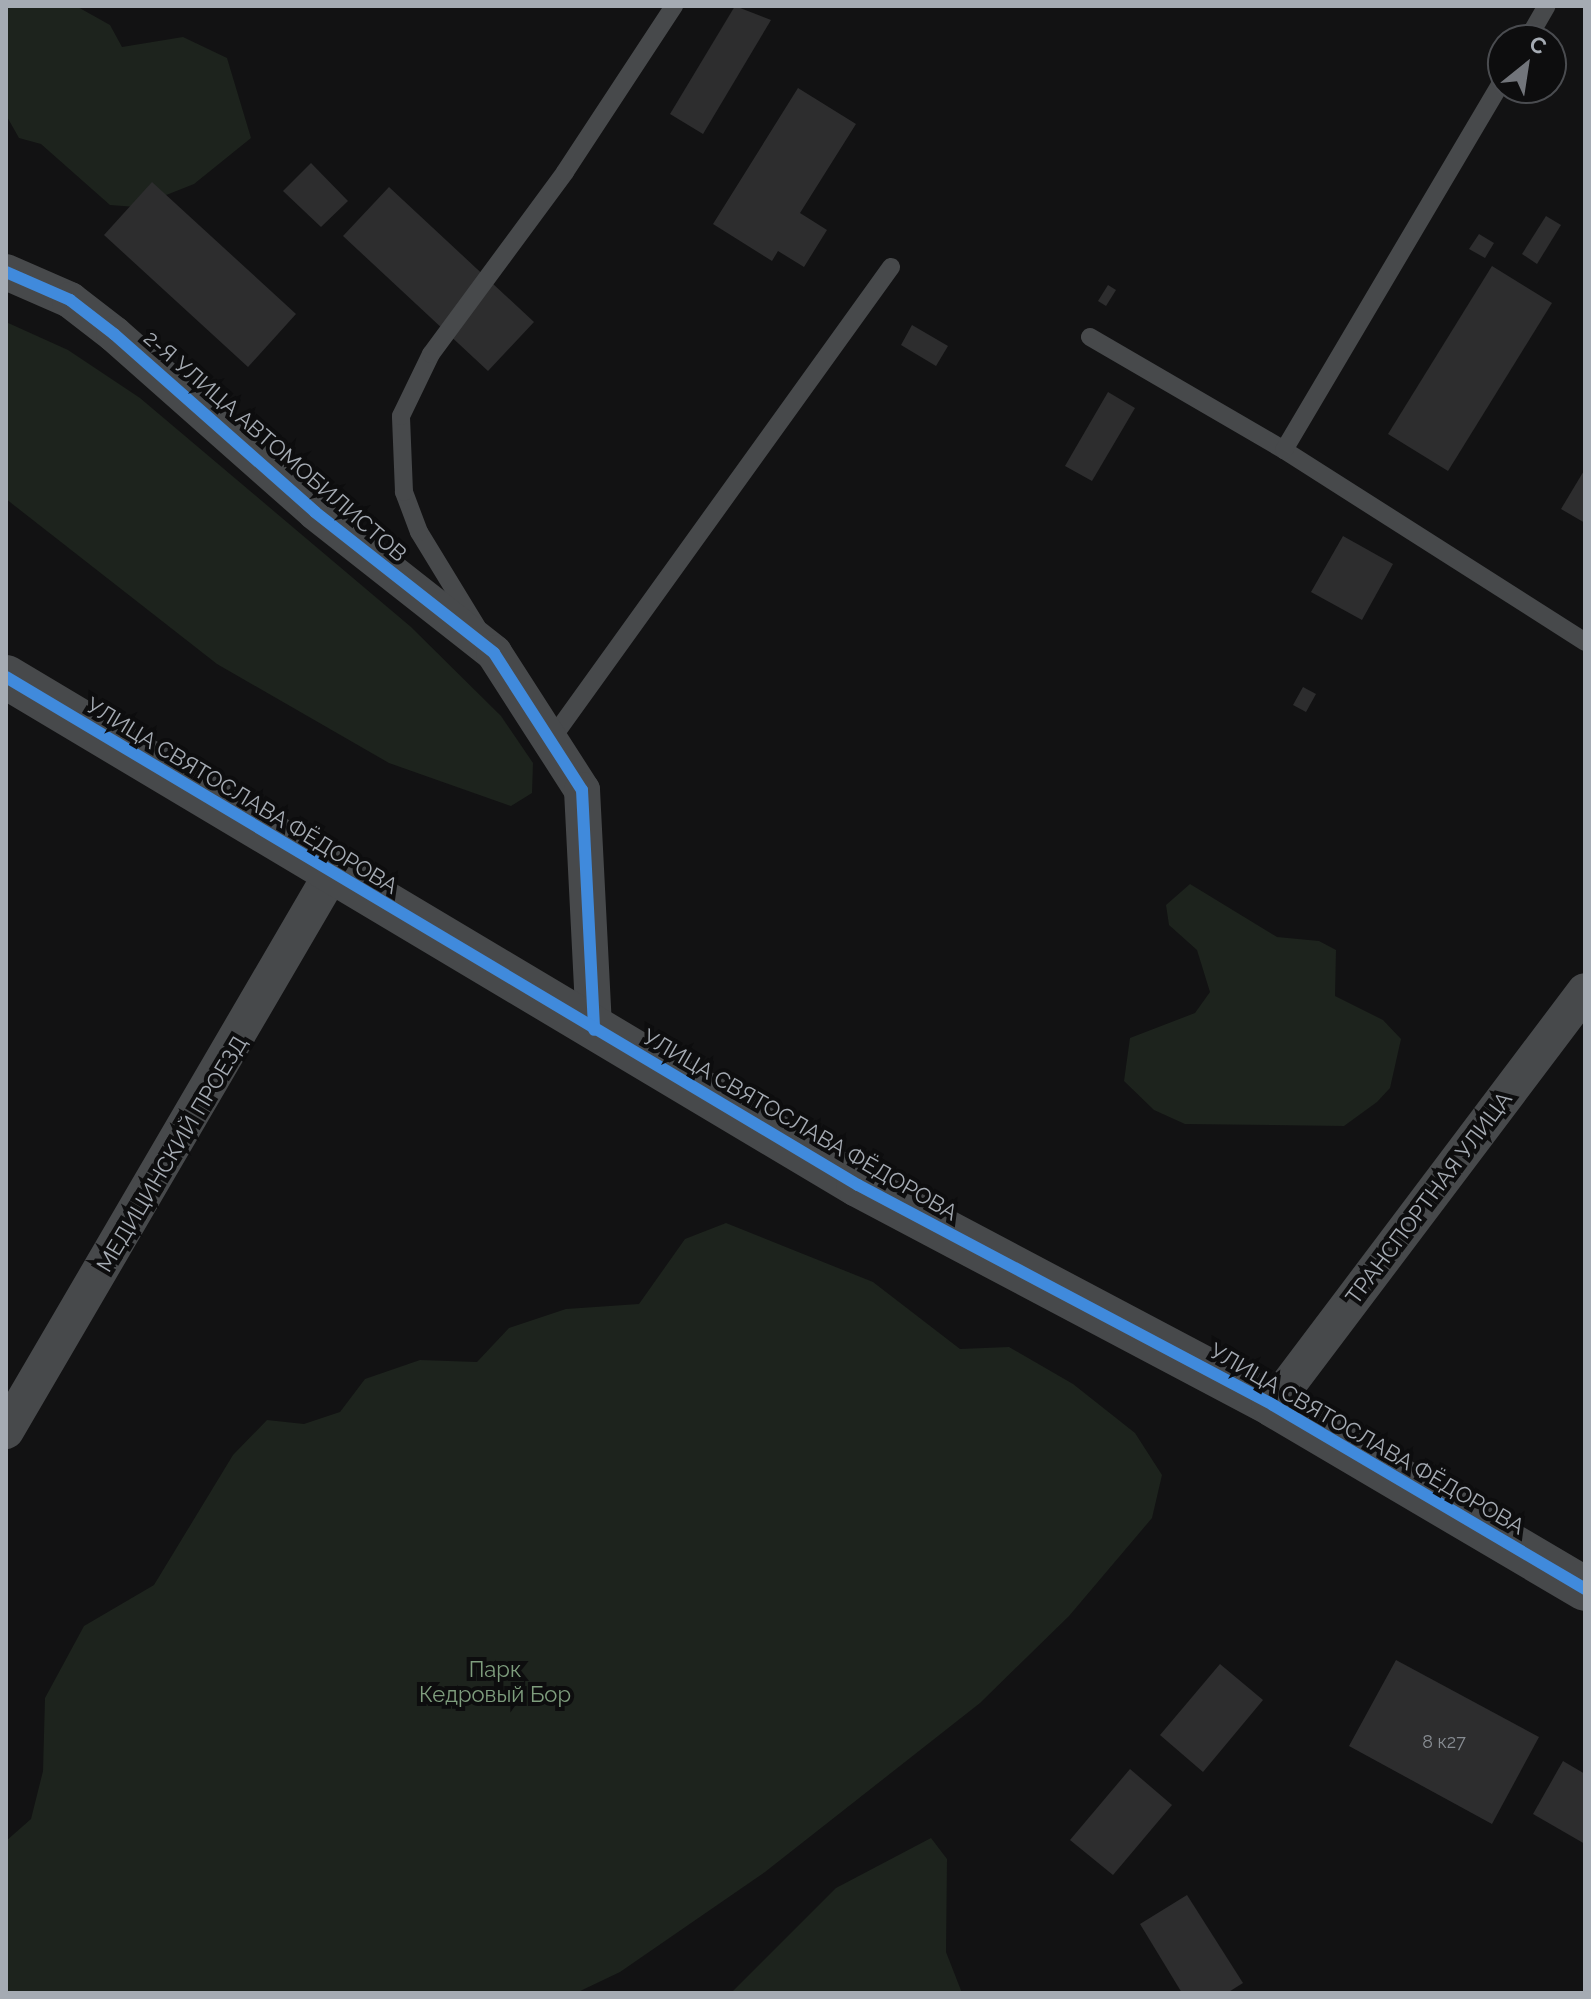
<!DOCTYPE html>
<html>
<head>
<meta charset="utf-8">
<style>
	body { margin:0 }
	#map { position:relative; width:1591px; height:1999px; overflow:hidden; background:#121213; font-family:Raleway,sans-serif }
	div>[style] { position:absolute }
	.green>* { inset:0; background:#1d231d }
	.building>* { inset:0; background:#2d2d2e }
	.service>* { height:18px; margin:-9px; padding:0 9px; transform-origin:9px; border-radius:9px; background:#47494b }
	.minor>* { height:36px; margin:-18px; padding:0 18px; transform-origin:18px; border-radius:18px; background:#47494b }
	.tertiary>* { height:44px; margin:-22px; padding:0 22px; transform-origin:22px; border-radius:22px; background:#47494b }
	.cycleway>* { height:12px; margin:-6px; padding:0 6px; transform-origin:6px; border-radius:6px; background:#408adc }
	span { translate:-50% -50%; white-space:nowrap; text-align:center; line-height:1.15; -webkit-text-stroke:8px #0d0d0e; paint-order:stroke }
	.number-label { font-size:18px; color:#878c92 }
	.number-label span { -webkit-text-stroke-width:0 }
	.street-label { font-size:22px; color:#a5abb3 }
	.park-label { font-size:22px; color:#7e9d7d }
	.frame { position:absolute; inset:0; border:8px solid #a5abb3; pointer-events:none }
	.north { position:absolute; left:1487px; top:24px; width:80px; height:80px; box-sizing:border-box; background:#0d0d0e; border:2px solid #4a4c50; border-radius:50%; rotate:30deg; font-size:22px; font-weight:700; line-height:32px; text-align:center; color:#a5abb3 }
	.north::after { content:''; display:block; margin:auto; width:28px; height:36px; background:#72757b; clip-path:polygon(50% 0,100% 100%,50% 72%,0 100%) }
</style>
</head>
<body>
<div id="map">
	<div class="green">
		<div style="clip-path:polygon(6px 6px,76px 6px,110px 25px,122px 47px,183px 37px,227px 58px,251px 138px,194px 184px,136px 207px,110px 205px,41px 144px,19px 138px,6px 115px)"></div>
		<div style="clip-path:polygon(6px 322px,68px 350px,140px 398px,411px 627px,501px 716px,533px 763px,532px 793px,511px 806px,389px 763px,217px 664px,6px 499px)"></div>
		<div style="clip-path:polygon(1190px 884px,1277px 937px,1319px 941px,1336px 950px,1335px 996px,1383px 1020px,1401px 1039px,1390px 1088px,1377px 1102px,1344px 1126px,1185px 1124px,1154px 1110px,1124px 1081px,1130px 1038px,1195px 1013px,1210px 992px,1197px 950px,1169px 925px,1166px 905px)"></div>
		<div style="clip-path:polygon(726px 1223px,873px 1282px,960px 1349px,1009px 1347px,1073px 1384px,1135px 1433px,1162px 1475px,1152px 1518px,1069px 1616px,980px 1703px,765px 1872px,620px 1972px,576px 1993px,6px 1993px,6px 1841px,31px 1819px,43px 1771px,45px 1698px,84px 1626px,154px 1585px,233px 1455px,267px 1420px,304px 1424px,340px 1412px,365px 1379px,420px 1360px,477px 1362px,509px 1328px,566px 1309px,639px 1304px,685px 1239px)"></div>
		<div style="clip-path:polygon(931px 1838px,947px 1859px,946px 1952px,962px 1993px,731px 1993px,836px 1888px)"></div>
	</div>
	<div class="building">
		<div style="clip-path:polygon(735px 6px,771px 20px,703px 134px,670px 114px)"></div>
		<div style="clip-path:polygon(798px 88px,856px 124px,800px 213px,827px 230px,804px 267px,778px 251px,772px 261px,713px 224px)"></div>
		<div style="clip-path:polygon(311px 163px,348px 201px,321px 227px,283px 191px)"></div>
		<div style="clip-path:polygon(152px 182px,296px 314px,248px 367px,104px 235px)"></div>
		<div style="clip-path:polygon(389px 187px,534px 322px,488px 371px,343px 236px)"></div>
		<div style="clip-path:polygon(1546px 216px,1561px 225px,1537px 264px,1522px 254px)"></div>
		<div style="clip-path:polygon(1479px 234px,1494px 243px,1485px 258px,1469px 249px)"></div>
		<div style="clip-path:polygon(1492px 266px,1552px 303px,1448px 471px,1388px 434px)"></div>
		<div style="clip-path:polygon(1108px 285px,1116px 290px,1106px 306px,1098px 301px)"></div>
		<div style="clip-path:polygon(912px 325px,948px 346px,936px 366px,901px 345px)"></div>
		<div style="clip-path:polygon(1108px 392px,1135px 408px,1092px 481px,1065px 466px)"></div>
		<div style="clip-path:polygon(1585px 469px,1585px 523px,1561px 509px)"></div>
		<div style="clip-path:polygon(1343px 536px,1393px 564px,1362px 620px,1311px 592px)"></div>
		<div style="clip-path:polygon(1303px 687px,1316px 694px,1306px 712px,1293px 705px)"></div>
		<div style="clip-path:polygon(1396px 1660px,1539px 1737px,1492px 1824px,1349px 1746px)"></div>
		<div style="clip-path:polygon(1220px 1664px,1263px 1700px,1203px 1772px,1160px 1735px)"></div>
		<div style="clip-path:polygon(1563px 1761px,1585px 1774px,1585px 1844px,1533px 1814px)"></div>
		<div style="clip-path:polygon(1130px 1769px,1172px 1805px,1113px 1875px,1070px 1840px)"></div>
		<div style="clip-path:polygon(1187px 1895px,1243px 1983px,1227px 1993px,1182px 1993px,1140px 1924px)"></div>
	</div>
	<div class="service">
		<div style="left:1527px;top:40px;width:39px;rotate:-60deg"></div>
		<div style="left:1090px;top:337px;width:225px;rotate:30.2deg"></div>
		<div style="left:1284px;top:450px;width:357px;rotate:32.5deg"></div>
		<div style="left:1284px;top:450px;width:430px;rotate:-59.4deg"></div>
		<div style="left:477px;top:627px;width:111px;rotate:-121.4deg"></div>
		<div style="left:419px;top:532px;width:43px;rotate:-110.6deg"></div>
		<div style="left:404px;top:492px;width:76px;rotate:-92.3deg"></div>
		<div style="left:401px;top:416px;width:69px;rotate:-64.2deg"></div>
		<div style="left:431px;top:354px;width:226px;rotate:-53.6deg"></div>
		<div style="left:565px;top:172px;width:199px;rotate:-56.7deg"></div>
		<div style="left:553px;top:737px;width:579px;rotate:-54.28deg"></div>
	</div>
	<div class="minor">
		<div style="left:6px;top:272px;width:70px;rotate:23.6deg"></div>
		<div style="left:70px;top:300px;width:56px;rotate:37.7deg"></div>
		<div style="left:114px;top:334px;width:268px;rotate:41.5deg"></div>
		<div style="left:315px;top:512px;width:228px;rotate:38.2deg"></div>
		<div style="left:494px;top:653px;width:163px;rotate:57.3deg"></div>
		<div style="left:582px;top:790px;width:240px;rotate:87.1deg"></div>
		<div style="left:1273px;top:1405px;width:518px;rotate:-53deg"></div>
		<div style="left:6px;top:1431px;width:646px;rotate:-59.71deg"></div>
	</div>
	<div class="tertiary">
		<div style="left:6px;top:677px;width:992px;rotate:30.81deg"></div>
		<div style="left:858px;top:1185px;width:470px;rotate:27.9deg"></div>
		<div style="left:1273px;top:1405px;width:362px;rotate:30.5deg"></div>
	</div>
	<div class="cycleway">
		<div style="left:6px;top:272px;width:70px;rotate:23.6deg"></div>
		<div style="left:70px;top:300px;width:56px;rotate:37.7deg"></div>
		<div style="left:114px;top:334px;width:268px;rotate:41.5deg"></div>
		<div style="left:315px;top:512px;width:228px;rotate:38.2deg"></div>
		<div style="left:494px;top:653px;width:163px;rotate:57.3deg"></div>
		<div style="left:582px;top:790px;width:240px;rotate:87.1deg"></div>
		<div style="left:6px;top:677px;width:992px;rotate:30.81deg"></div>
		<div style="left:858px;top:1185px;width:470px;rotate:27.9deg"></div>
		<div style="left:1273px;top:1405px;width:362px;rotate:30.5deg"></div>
	</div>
	<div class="number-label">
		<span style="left:1444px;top:1742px">8 к27</span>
	</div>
	<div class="street-label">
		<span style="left:275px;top:446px;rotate:41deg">2-Я УЛИЦА АВТОМОБИЛИСТОВ</span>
		<span style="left:242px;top:796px;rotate:31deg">УЛИЦА СВЯТОСЛАВА ФЁДОРОВА</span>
		<span style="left:800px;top:1125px;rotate:30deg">УЛИЦА СВЯТОСЛАВА ФЁДОРОВА</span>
		<span style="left:172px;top:1154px;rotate:-59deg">МЕДИЦИНСКИЙ ПРОЕЗД</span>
		<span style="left:1429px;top:1198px;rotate:-53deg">ТРАНСПОРТНАЯ УЛИЦА</span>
		<span style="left:1367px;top:1439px;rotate:30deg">УЛИЦА СВЯТОСЛАВА ФЁДОРОВА</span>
	</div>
	<div class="park-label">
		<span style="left:495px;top:1682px">Парк<br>Кедровый Бор</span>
	</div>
	<div class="frame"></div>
	<div class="north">С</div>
</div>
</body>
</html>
